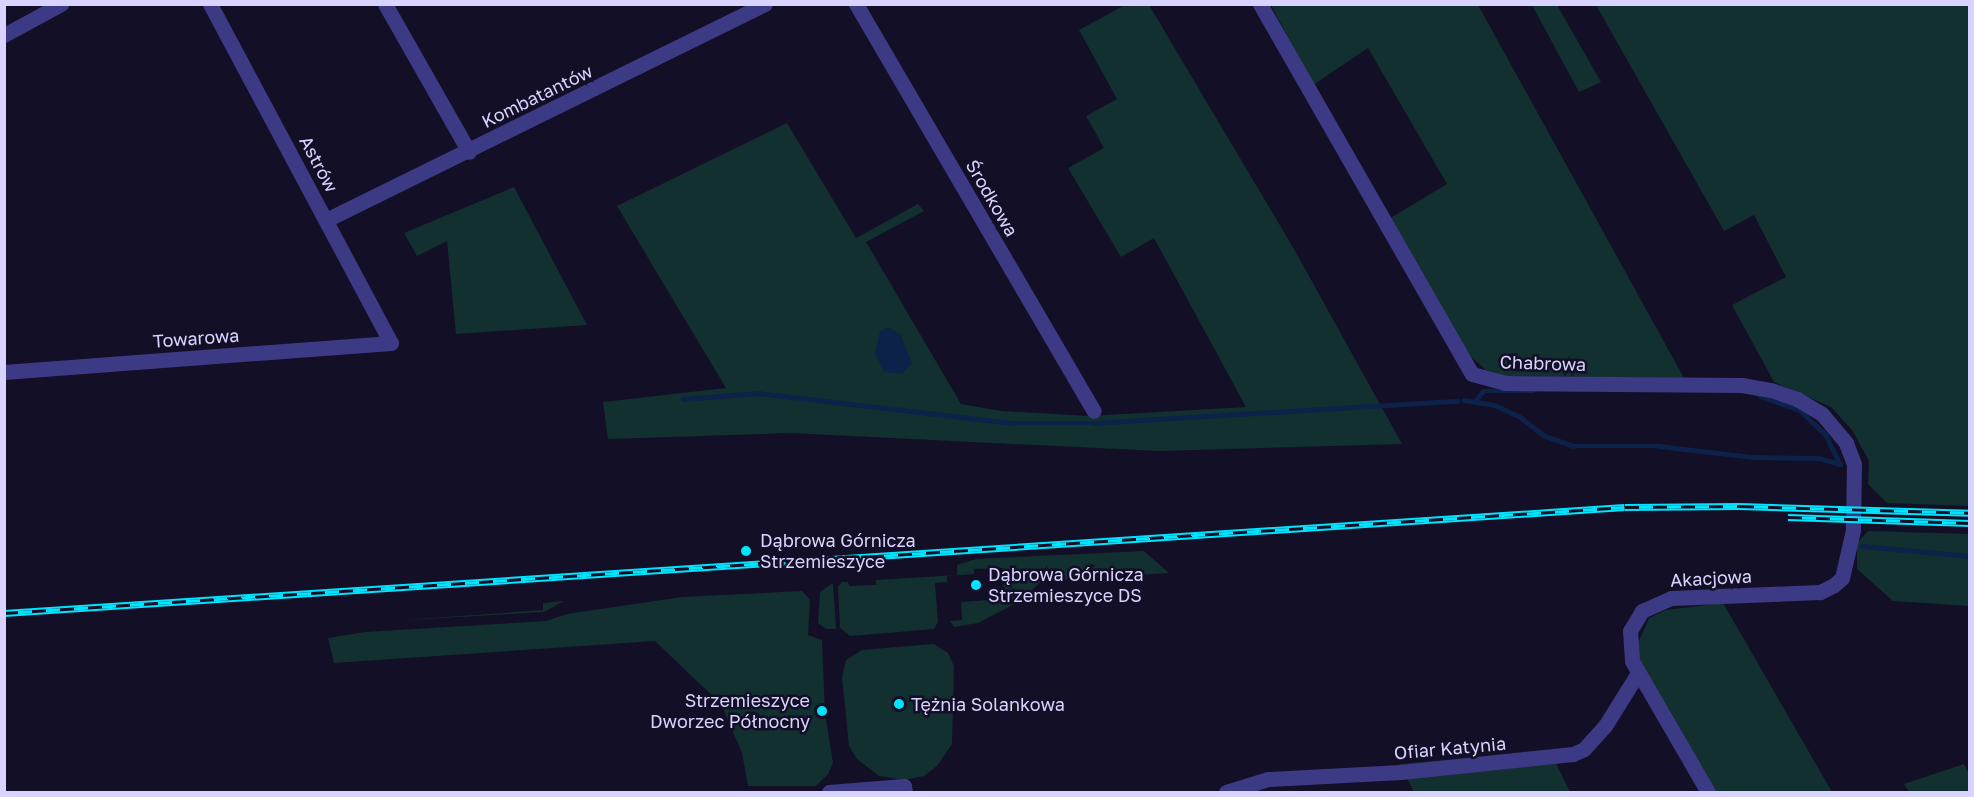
<!DOCTYPE html>
<html>
<head>
<meta charset="utf-8">
<style>
	body { margin:0 }
	#map { position:relative; width:1974px; height:797px; overflow:hidden; background:#130f26; font-family:"Golos Text",sans-serif }
	div>[style] { position:absolute }
	.green>* { inset:0; background:#12302f }
	.water>* { inset:0; background:#0c2248 }
	.stream>* { height:4.5px; margin:-2.25px; padding:0 2.25px; transform-origin:2.25px; border-radius:2.25px; background:#0c2248 }
	.minor>* { height:15px; margin:-7.5px; padding:0 7.5px; transform-origin:7.5px; border-radius:7.5px; background:#3d3a85 }
	.rail>* { height:7px; margin-top:-3.5px; transform-origin:0; background:repeating-linear-gradient(90deg,#130f26 0 14px,#00e5ff 0 28px); box-sizing:border-box; border-block:2px solid #00e5ff }
	.dots>* { width:16px; height:16px; translate:-50% -50%; box-sizing:border-box; border:3px solid #130f26; border-radius:50% }
	span { translate:-50% -50%; white-space:nowrap; text-align:center; line-height:1.15; -webkit-text-stroke:5px #130f26; paint-order:stroke }
	.street-label { font-size:18px; color:#d9d4ff }
	.poi-label { font-size:18px; color:#d9d4ff }
	.left { translate:0 -50%; text-align:left }
	.right { translate:-100% -50%; text-align:right }
	.frame { position:absolute; inset:0; border:6px solid #d9d4ff; pointer-events:none }
</style>
</head>
<body>
<div id="map">
	<div class="green">
		<div style="clip-path:polygon(1125px 5px,1149px 5px,1294px 249px,1402px 444px,1158px 451px,791px 433px,608px 439px,603px 402px,726px 388px,617px 206px,787px 123px,856px 238px,918px 204px,924px 211px,866px 242px,961px 404px,1001px 411px,1089px 416px,1246px 407px,1154px 238px,1121px 257px,1068px 168px,1104px 148px,1086px 116px,1117px 99px,1079px 30px)"></div>
		<div style="clip-path:polygon(1271px 5px,1478px 5px,1684px 378px,1506px 376px,1486px 370px,1469px 355px,1389px 219px,1447px 184px,1368px 48px,1313px 85px)"></div>
		<div style="clip-path:polygon(1532px 5px,1557px 5px,1601px 82px,1579px 92px)"></div>
		<div style="clip-path:polygon(1596px 5px,1969px 5px,1969px 506px,1887px 503px,1868px 484px,1869px 461px,1852px 430px,1831px 407px,1774px 382px,1732px 305px,1786px 277px,1754px 215px,1724px 231px)"></div>
		<div style="clip-path:polygon(514px 187px,587px 325px,456px 334px,447px 241px,417px 256px,404px 233px)"></div>
		<div style="clip-path:polygon(1868px 531px,1969px 534px,1969px 606px,1893px 601px,1857px 569px,1857px 543px)"></div>
		<div style="clip-path:polygon(1144px 551px,1169px 573px,1041px 581px,1024px 599px,978px 623px,954px 627px,950px 621px,962px 620px,961px 602px,1004px 599px,1003px 568px,974px 569px,974px 574px,947px 576px,947px 582px,935px 583px,938px 622px,934px 629px,850px 636px,840px 628px,838px 587px,842px 582px,848px 582px,849px 586px,876px 585px,876px 580px,957px 575px,957px 565px,976px 559px)"></div>
		<div style="clip-path:polygon(833px 583px,836px 629px,826px 629px,818px 623px,820px 592px)"></div>
		<div style="clip-path:polygon(802px 591px,810px 600px,808px 635px,822px 640px,825px 713px,833px 763px,828px 774px,816px 786px,748px 786px,742px 753px,721px 704px,655px 641px,334px 663px,328px 638px,365px 632px,546px 621px,567px 614px,682px 597px)"></div>
		<div style="clip-path:polygon(564px 601px,544px 612px,391px 621px,543px 610px,543px 603px)"></div>
		<div style="clip-path:polygon(1723px 603px,1832px 792px,1713px 792px,1644px 674px,1636px 648px,1649px 618px,1666px 610px)"></div>
		<div style="clip-path:polygon(934px 644px,948px 653px,954px 666px,952px 744px,937px 766px,924px 776px,904px 780px,879px 776px,857px 759px,849px 746px,842px 677px,846px 660px,862px 650px)"></div>
		<div style="clip-path:polygon(1550px 751px,1570px 792px,1414px 792px,1399px 764px)"></div>
		<div style="clip-path:polygon(1964px 764px,1969px 774px,1969px 792px,1909px 792px,1904px 784px)"></div>
	</div>
	<div class="water">
		<div style="clip-path:polygon(888px 327px,900px 334px,912px 364px,902px 374px,884px 372px,875px 353px,880px 332px)"></div>
	</div>
	<div class="stream">
		<div style="left:1760px;top:396px;width:42px;rotate:19.3deg"></div>
		<div style="left:1800px;top:410px;width:36px;rotate:44deg"></div>
		<div style="left:1826px;top:435px;width:32px;rotate:64deg"></div>
		<div style="left:683px;top:399px;width:75px;rotate:-4.6deg"></div>
		<div style="left:758px;top:393px;width:258px;rotate:6.7deg"></div>
		<div style="left:1014px;top:423px;width:79px"></div>
		<div style="left:1093px;top:423px;width:365px;rotate:-3.5deg"></div>
		<div style="left:1464px;top:400px;width:31px;rotate:9deg"></div>
		<div style="left:1495px;top:405px;width:26px;rotate:25deg"></div>
		<div style="left:1519px;top:416px;width:31px;rotate:38deg"></div>
		<div style="left:1543px;top:435px;width:32px;rotate:20deg"></div>
		<div style="left:1573px;top:446px;width:86px"></div>
		<div style="left:1659px;top:446px;width:95px;rotate:6.7deg"></div>
		<div style="left:1753px;top:457px;width:66px;rotate:0.9deg"></div>
		<div style="left:1819px;top:458px;width:22px;rotate:16deg"></div>
		<div style="left:1476px;top:400px;width:11px;rotate:-52deg"></div>
		<div style="left:1483px;top:391px;width:50px"></div>
		<div style="left:1862px;top:546px;width:108px;rotate:5.3deg"></div>
	</div>
	<div class="minor">
		<div style="left:385px;top:4px;width:170px;rotate:60.4deg"></div>
		<div style="left:856px;top:4px;width:471px;rotate:59.7deg"></div>
		<div style="left:1260px;top:4px;width:426px;rotate:60.2deg"></div>
		<div style="left:1472px;top:374px;width:34px;rotate:15deg"></div>
		<div style="left:1505px;top:383px;width:237px;rotate:0.5deg"></div>
		<div style="left:1742px;top:385px;width:29px;rotate:10deg"></div>
		<div style="left:1771px;top:390px;width:28px;rotate:19deg"></div>
		<div style="left:1797px;top:399px;width:29px;rotate:31deg"></div>
		<div style="left:1822px;top:414px;width:38px;rotate:50deg"></div>
		<div style="left:1846px;top:443px;width:22px;rotate:69deg"></div>
		<div style="left:1854px;top:464px;width:66px;rotate:90.9deg"></div>
		<div style="left:1853px;top:530px;width:49px;rotate:102.9deg"></div>
		<div style="left:1842px;top:578px;width:11px;rotate:139deg"></div>
		<div style="left:1834px;top:585px;width:16px;rotate:153deg"></div>
		<div style="left:1820px;top:592px;width:149px;rotate:177.7deg"></div>
		<div style="left:1671px;top:598px;width:32px;rotate:156deg"></div>
		<div style="left:1642px;top:611px;width:23px;rotate:121deg"></div>
		<div style="left:1630px;top:631px;width:30px;rotate:86deg"></div>
		<div style="left:1632px;top:661px;width:151px;rotate:59.9deg"></div>
		<div style="left:4px;top:35px;width:65px;rotate:-28.5deg"></div>
		<div style="left:326px;top:220px;width:489px;rotate:-26.2deg"></div>
		<div style="left:4px;top:372px;width:388px;rotate:-4.3deg"></div>
		<div style="left:391px;top:343px;width:384px;rotate:-118.1deg"></div>
		<div style="left:829px;top:792px;width:75px;rotate:-4.6deg"></div>
		<div style="left:904px;top:786px;width:6px;rotate:81deg"></div>
		<div style="left:1226px;top:792px;width:44px;rotate:-17.2deg"></div>
		<div style="left:1268px;top:779px;width:133px;rotate:-3deg"></div>
		<div style="left:1401px;top:772px;width:173px;rotate:-6deg"></div>
		<div style="left:1573px;top:754px;width:12px;rotate:-24deg"></div>
		<div style="left:1584px;top:749px;width:31px;rotate:-48deg"></div>
		<div style="left:1605px;top:726px;width:62px;rotate:-58.1deg"></div>
	</div>
	<div class="rail">
		<div style="left:1788px;top:517px;width:182px;rotate:1.9deg"></div>
		<div style="left:4px;top:613px;width:1624px;rotate:-3.74deg"></div>
		<div style="left:1625px;top:507px;width:115px;rotate:-0.5deg"></div>
		<div style="left:1740px;top:506px;width:230px;rotate:1.7deg"></div>
	</div>
	<div class="dots">
		<div style="left:746px;top:551px;background:#00e5ff"></div>
		<div style="left:976px;top:585px;background:#00e5ff"></div>
		<div style="left:899px;top:704px;background:#00e5ff"></div>
		<div style="left:822px;top:711px;background:#00e5ff"></div>
	</div>
	<div class="street-label">
		<span style="left:537px;top:96px;rotate:-26deg">Kombatantów</span>
		<span style="left:319px;top:164px;rotate:62deg">Astrów</span>
		<span style="left:992px;top:198px;rotate:60deg">Środkowa</span>
		<span style="left:196px;top:338px;rotate:-4deg">Towarowa</span>
		<span style="left:1543px;top:363px;rotate:2deg">Chabrowa</span>
		<span style="left:1711px;top:578px;rotate:-3deg">Akacjowa</span>
		<span style="left:1450px;top:748px;rotate:-5deg">Ofiar Katynia</span>
	</div>
	<div class="poi-label">
		<span class="left" style="left:760px;top:551px">Dąbrowa Górnicza<br>Strzemieszyce</span>
		<span class="left" style="left:988px;top:585px">Dąbrowa Górnicza<br>Strzemieszyce DS</span>
		<span class="right" style="left:810px;top:711px">Strzemieszyce<br>Dworzec Północny</span>
		<span class="left" style="left:911px;top:704px">Tężnia Solankowa</span>
	</div>
	<div class="frame"></div>
</div>
</body>
</html>
